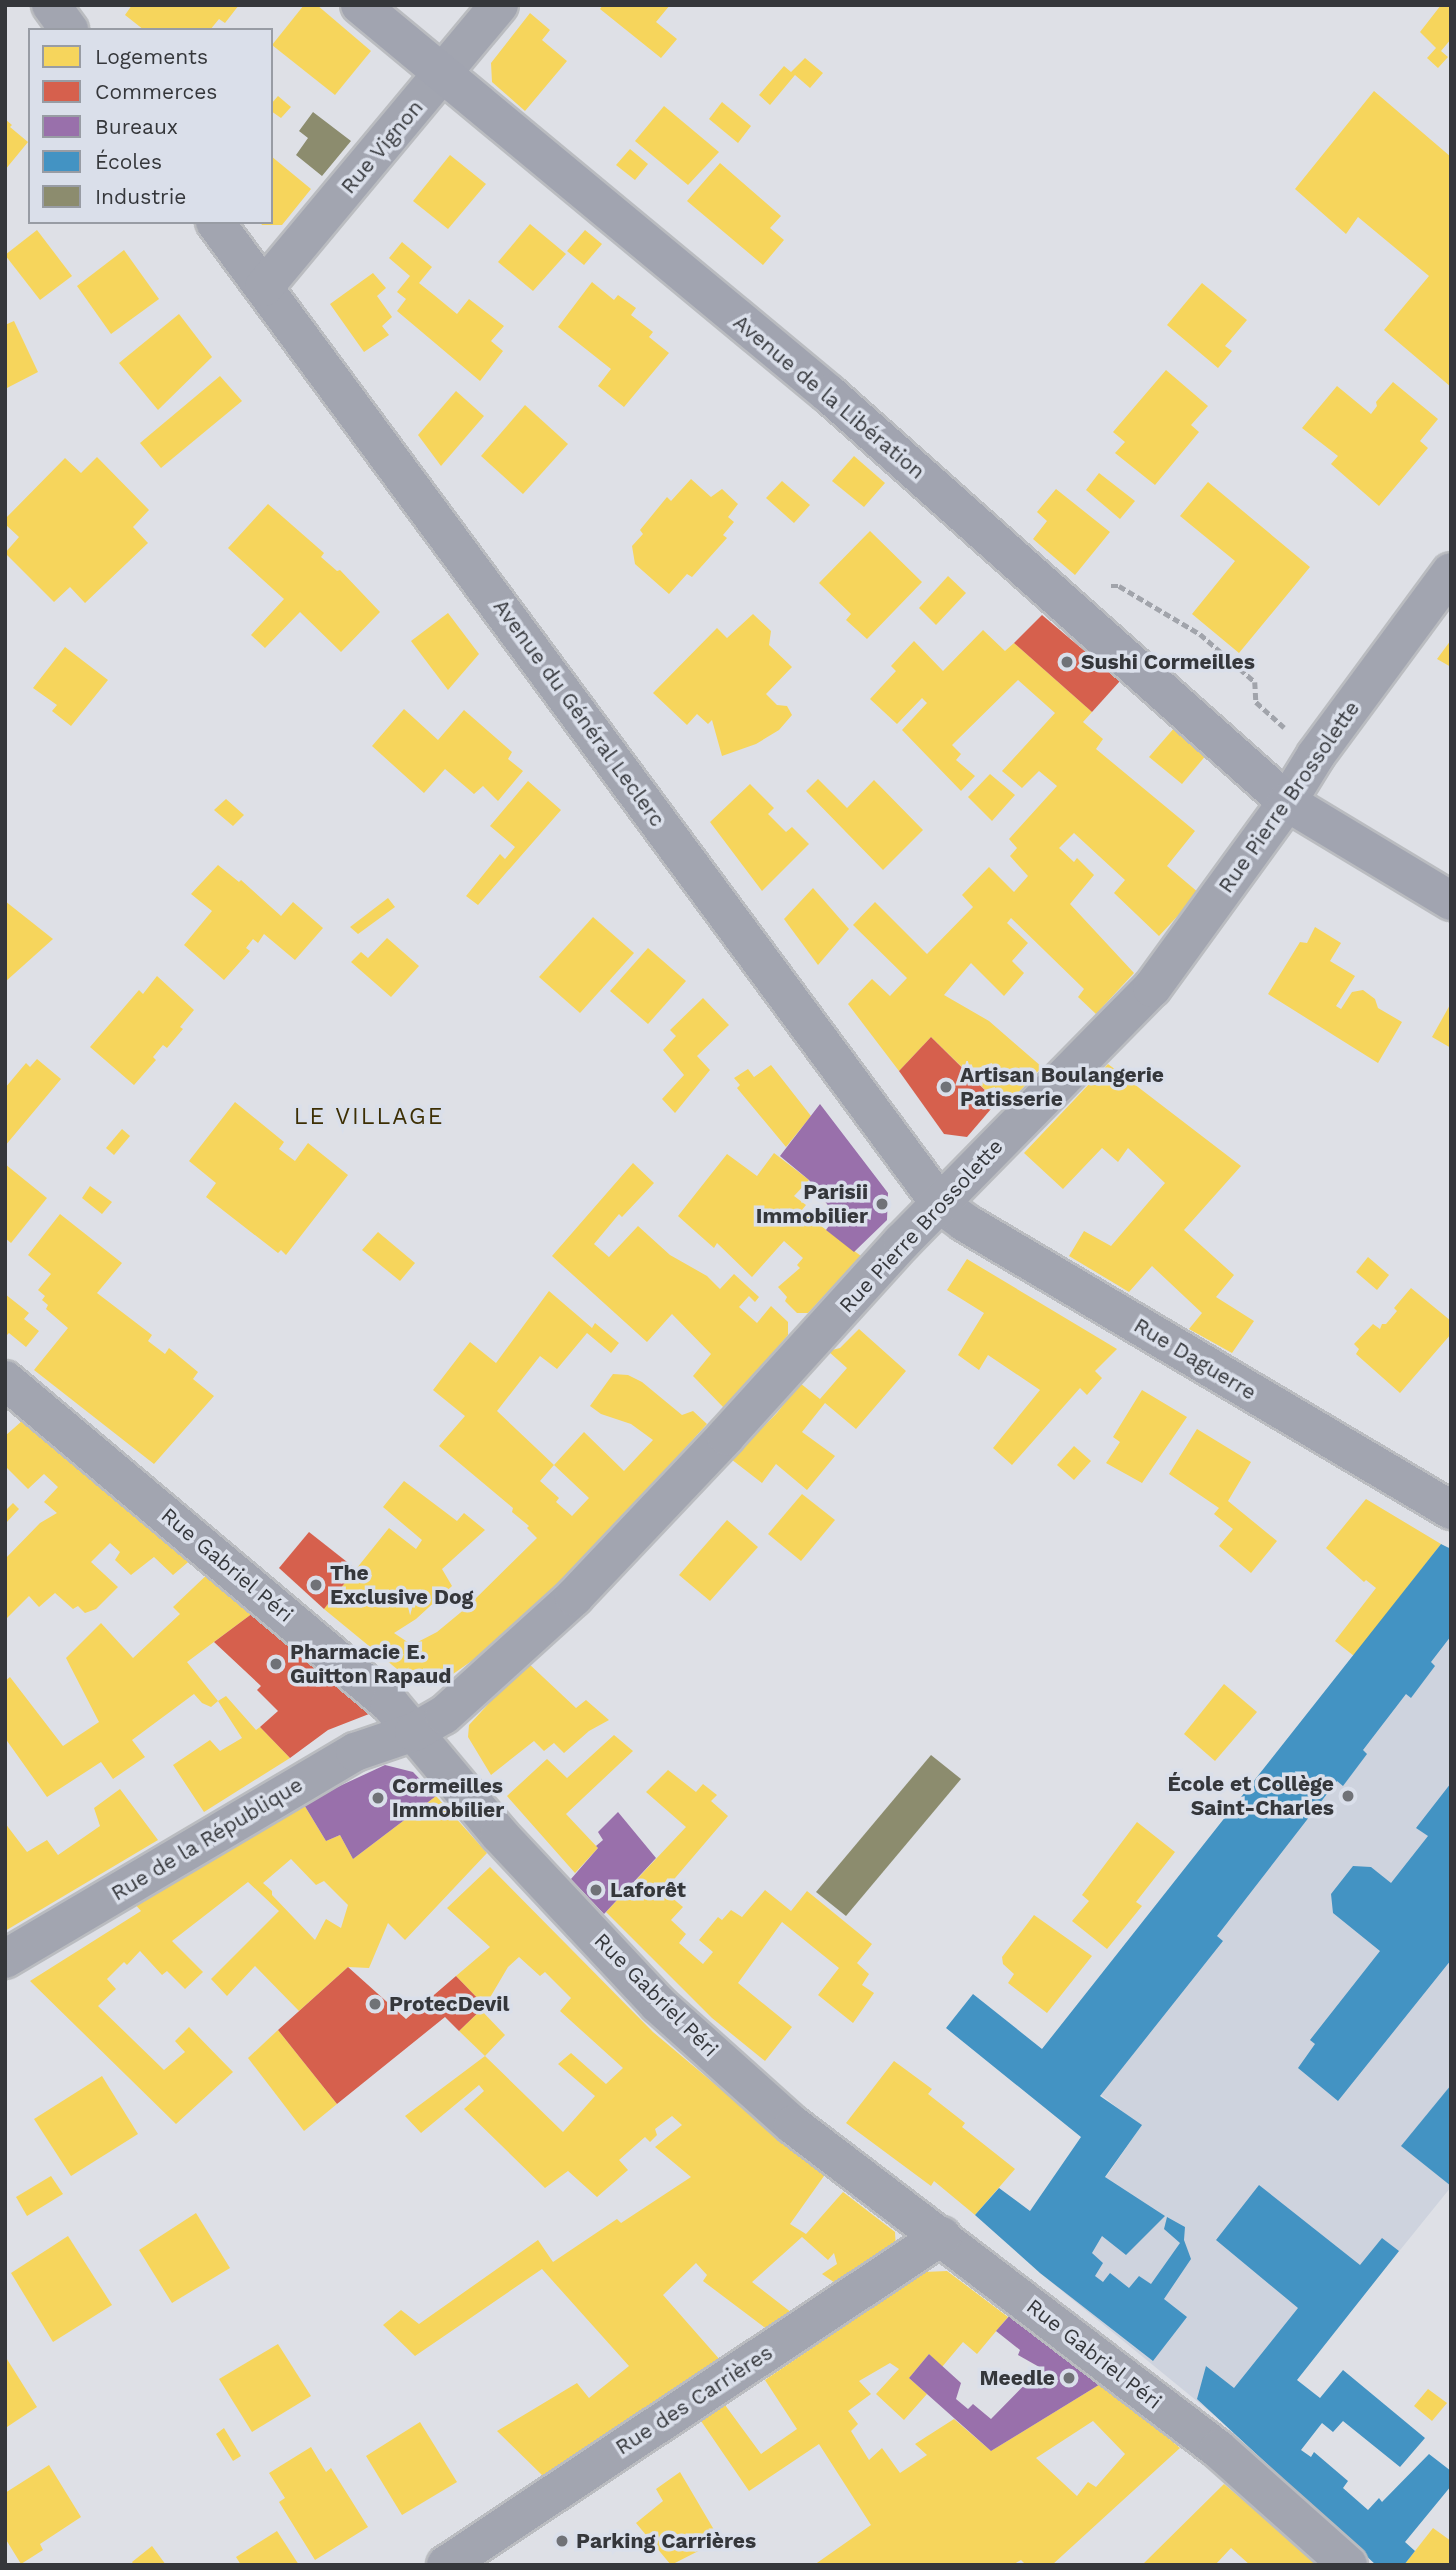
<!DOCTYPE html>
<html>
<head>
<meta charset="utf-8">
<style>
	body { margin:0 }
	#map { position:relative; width:1456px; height:2570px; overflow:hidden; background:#dee0e6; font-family:"Work Sans",sans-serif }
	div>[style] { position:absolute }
	.built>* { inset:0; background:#ced3de }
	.homes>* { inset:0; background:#f6d55c }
	.shops>* { inset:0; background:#d6604d }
	.offices>* { inset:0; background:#9970ab }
	.schools>* { inset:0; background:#4393c3 }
	.industry>* { inset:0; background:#8c8c6e }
	.path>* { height:4.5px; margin-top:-2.25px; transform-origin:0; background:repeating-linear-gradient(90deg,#a1a4ab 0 7px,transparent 0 10.5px) }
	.roads { filter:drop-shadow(2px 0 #babcc0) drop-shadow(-2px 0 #babcc0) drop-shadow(0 2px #babcc0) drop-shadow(0 -2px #babcc0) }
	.street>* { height:38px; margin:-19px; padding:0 19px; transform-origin:19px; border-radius:19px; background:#a2a5b0 }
	.secondary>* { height:38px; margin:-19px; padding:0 19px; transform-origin:19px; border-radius:19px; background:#a1a4b0 }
	.dots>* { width:19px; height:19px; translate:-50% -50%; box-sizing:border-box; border:4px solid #dadfea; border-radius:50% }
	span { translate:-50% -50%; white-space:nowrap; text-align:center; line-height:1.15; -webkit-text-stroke:7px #dadfea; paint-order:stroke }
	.street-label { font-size:21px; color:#35373b }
	.poi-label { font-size:21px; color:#35373b; font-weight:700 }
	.left { translate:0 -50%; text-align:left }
	.right { translate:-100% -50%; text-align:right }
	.neighbourhood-label { font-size:23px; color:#3d2f04; letter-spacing:2px }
	.frame { position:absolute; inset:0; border:7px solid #35373b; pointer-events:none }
	.legend { position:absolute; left:28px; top:28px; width:245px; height:196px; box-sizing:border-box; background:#dadfea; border:2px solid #989ca4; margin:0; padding:9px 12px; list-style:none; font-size:21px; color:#35373b }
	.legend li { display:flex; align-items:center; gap:14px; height:35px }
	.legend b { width:35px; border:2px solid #989ca4 }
</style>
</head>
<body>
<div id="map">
	<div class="built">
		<div style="clip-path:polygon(1451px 1544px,1451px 2187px,1246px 2441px,1040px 2273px,1141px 2126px,1042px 2049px)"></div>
	</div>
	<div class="homes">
		<div style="clip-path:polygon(132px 5px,239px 5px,225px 23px,219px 19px,210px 30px,144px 30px,125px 15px)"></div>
		<div style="clip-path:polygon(304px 5px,317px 5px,371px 51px,335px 95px,272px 45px)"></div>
		<div style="clip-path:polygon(603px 5px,670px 5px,656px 22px,677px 39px,661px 58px,600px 9px)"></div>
		<div style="clip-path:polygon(1441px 5px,1451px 5px,1451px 39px,1441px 51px,1448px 57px,1438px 68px,1427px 58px,1436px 48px,1420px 32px)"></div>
		<div style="clip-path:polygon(530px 13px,550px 30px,542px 40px,567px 61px,525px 111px,492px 82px,491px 63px)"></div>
		<div style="clip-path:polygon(805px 58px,823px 73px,810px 88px,795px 75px,770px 105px,759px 95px,784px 66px,791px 72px)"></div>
		<div style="clip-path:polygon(1374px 91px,1451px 157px,1451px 387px,1384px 330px,1429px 276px,1358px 217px,1346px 234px,1295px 189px)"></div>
		<div style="clip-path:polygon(278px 96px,291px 107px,281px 118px,271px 111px,271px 104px)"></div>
		<div style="clip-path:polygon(722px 102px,751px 126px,738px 143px,709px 119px)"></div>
		<div style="clip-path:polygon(664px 106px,719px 152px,688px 185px,635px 141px)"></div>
		<div style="clip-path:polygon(5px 119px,12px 125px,10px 127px,28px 142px,5px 170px)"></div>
		<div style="clip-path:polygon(630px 149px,648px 164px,635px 180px,616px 165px)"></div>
		<div style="clip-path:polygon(450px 155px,486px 184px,448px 229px,413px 201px)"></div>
		<div style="clip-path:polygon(271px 156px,311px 189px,282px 225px,262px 225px,260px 222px,271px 222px)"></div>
		<div style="clip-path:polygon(720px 163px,781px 216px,770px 228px,784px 240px,763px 265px,687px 201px)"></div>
		<div style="clip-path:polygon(530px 224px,566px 254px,533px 291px,498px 262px)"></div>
		<div style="clip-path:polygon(37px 230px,72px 276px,40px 300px,5px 255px)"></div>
		<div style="clip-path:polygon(585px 230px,602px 244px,584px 265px,567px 251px)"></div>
		<div style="clip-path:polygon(402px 242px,432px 267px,419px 283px,434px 295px,457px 314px,469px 299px,504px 326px,491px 341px,503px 351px,480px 381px,397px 311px,406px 299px,397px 292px,410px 276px,389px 258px)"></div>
		<div style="clip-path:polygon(124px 250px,159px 299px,111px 334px,77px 286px)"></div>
		<div style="clip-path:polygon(373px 273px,386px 288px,377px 296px,392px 317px,382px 326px,389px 335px,364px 352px,330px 304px)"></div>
		<div style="clip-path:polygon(592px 282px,614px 300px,618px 295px,636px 308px,631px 315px,653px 332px,649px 337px,669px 353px,624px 407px,598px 386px,611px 369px,558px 327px)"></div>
		<div style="clip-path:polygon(1202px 283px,1247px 320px,1225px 346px,1232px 351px,1218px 368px,1167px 325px)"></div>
		<div style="clip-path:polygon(179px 314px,212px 357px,158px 410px,119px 363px)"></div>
		<div style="clip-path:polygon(14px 321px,38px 372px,5px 389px,5px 325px)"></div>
		<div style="clip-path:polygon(1166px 370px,1208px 406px,1191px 425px,1199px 432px,1155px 485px,1115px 453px,1125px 442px,1113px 432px)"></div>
		<div style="clip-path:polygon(220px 376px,242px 401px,161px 468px,140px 443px)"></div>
		<div style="clip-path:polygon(1393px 382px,1438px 419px,1420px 441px,1428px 448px,1379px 506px,1331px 464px,1338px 456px,1302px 428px,1337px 386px,1371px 414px,1377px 406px,1376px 402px)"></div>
		<div style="clip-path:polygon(456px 391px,484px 416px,441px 466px,418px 435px)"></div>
		<div style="clip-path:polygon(525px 405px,568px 444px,523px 494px,481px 456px)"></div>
		<div style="clip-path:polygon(854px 456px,885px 483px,864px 507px,832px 481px)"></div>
		<div style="clip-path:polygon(97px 457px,149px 510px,133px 527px,148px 543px,85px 603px,70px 587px,54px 602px,5px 553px,19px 537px,5px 524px,5px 519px,65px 458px,81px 473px)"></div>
		<div style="clip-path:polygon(1099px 473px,1135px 501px,1120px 519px,1086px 490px)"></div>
		<div style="clip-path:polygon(691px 479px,711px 497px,722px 489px,738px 504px,728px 517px,734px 522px,723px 535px,727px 538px,692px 577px,687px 574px,669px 594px,635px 564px,632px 546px,643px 534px,640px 530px,667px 497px,671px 501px)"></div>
		<div style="clip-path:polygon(782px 481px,810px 505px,794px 523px,766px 498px)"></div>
		<div style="clip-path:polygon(1208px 482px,1310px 567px,1239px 653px,1192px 614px,1235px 561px,1180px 516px)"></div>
		<div style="clip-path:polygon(1056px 489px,1110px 532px,1075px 575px,1033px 539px,1047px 521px,1037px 512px)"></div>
		<div style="clip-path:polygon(268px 504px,324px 553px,321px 557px,337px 571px,340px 570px,380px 612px,341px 652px,300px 612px,265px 648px,251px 635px,284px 599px,228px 548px)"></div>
		<div style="clip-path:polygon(870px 531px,922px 582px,867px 639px,846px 620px,851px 614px,819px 583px)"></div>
		<div style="clip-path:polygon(948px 576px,966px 593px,936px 625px,919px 608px)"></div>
		<div style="clip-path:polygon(448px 613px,479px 654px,448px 690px,411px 641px)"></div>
		<div style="clip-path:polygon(753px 614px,771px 631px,769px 645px,792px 667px,766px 694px,777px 705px,787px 706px,792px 715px,779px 730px,756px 744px,722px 756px,712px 720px,708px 724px,697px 714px,687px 725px,653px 693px,717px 628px,727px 638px)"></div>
		<div style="clip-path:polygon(983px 630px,1005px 651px,1014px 643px,1092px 712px,1083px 722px,1103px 739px,1096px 749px,1195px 831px,1167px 866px,1199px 893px,1159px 936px,1114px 893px,1125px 880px,1074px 833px,1059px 848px,1074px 862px,1077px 858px,1094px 875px,1070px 904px,1134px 973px,1096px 1014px,1078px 997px,1084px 989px,1011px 918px,1007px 923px,1028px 943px,1012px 961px,1024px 973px,1004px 996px,971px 963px,944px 995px,989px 1021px,1042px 1067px,1004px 1108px,931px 1037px,899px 1071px,848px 1004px,872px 979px,890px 996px,907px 978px,853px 925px,875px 902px,927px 954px,973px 907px,962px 895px,989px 867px,1014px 892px,1028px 876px,1010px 856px,1017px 848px,1009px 839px,1057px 786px,1039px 771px,1022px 788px,1002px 771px,1055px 713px,1018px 680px,952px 745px,961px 754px,956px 760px,975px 776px,961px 791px,902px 730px,927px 703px,922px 698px,897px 724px,870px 699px,896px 671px,891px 666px,914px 641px,943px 671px)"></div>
		<div style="clip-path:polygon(1451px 640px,1451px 667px,1437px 659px)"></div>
		<div style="clip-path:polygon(65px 647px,108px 680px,71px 726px,52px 711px,57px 705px,33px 688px)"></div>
		<div style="clip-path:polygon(404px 709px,438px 740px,464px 710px,512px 752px,508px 759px,523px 771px,498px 801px,483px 786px,474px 794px,445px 769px,424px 793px,372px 746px)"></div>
		<div style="clip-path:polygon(1175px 727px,1207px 754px,1182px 784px,1149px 757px)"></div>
		<div style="clip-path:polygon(990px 774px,1015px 795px,992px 821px,968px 797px)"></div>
		<div style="clip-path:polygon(818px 779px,847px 808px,874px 780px,923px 830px,883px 870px,806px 791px)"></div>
		<div style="clip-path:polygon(528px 781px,561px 810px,478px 905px,466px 896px,500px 854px,505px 859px,515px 847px,490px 826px)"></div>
		<div style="clip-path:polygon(750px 784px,774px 808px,768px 814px,786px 832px,792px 827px,809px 844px,762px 891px,710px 822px)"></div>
		<div style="clip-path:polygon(226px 799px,244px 815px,233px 826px,214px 810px)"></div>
		<div style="clip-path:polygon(218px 865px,239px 882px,241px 880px,281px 916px,293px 902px,323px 928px,295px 960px,264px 934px,258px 943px,253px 939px,246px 948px,250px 951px,224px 980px,184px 945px,212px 911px,191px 894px)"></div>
		<div style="clip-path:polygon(813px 888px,849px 929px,818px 965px,784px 919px)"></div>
		<div style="clip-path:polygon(388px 898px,395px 907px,358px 934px,350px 927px)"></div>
		<div style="clip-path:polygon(5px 901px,53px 939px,5px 982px)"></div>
		<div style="clip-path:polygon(593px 917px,634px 953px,580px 1013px,539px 977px)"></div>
		<div style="clip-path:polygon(1315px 927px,1341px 943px,1330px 961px,1355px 976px,1336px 1006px,1341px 1009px,1352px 992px,1363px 990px,1375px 999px,1378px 1008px,1402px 1022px,1378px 1063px,1268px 994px,1300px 942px,1307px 943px)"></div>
		<div style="clip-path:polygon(387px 938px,419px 966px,391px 997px,351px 962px,361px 952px,368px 958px)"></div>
		<div style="clip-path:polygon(648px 948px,686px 981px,648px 1024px,610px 991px)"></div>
		<div style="clip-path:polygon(157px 976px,194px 1010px,180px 1027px,183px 1029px,167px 1048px,163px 1045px,153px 1057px,156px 1060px,134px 1085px,90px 1047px,139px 990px,143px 994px)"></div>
		<div style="clip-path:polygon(703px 998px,729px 1025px,697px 1056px,710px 1070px,675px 1113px,662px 1099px,684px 1075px,663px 1050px,676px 1036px,670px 1030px)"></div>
		<div style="clip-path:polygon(1451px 1003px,1451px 1048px,1432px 1037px)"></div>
		<div style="clip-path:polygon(37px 1059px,61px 1079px,5px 1146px,5px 1088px,26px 1063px,30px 1067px)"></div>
		<div style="clip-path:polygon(1108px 1064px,1241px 1166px,1184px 1230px,1234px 1275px,1216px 1297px,1254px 1321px,1232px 1353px,1189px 1329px,1202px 1313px,1152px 1266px,1129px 1292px,1069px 1256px,1084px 1231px,1111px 1246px,1165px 1183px,1128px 1148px,1118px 1162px,1102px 1148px,1063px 1189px,1024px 1153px)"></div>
		<div style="clip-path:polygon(771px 1065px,811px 1116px,786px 1147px,737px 1088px,740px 1085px,734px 1078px,748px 1069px,754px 1077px)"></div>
		<div style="clip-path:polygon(235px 1102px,284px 1142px,279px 1149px,295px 1161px,308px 1143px,348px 1175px,286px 1255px,281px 1250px,278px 1253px,206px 1197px,216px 1183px,189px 1161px)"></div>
		<div style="clip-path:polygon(122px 1129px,130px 1136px,114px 1155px,106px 1148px)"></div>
		<div style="clip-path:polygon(774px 1153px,809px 1180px,794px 1196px,806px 1205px,801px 1211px,861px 1256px,808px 1313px,797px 1313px,785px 1301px,787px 1297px,778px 1287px,800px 1268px,797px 1265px,803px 1258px,784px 1241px,752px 1277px,717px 1243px,714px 1248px,678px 1216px,727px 1154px,757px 1176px)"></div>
		<div style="clip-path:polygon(633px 1163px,654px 1183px,622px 1217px,619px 1214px,594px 1244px,609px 1257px,638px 1226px,670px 1255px,707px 1276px,720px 1289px,734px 1274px,759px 1297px,755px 1302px,749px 1296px,739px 1307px,757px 1323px,771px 1306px,788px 1322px,788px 1335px,725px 1409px,693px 1376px,711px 1354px,672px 1314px,647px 1342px,552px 1256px)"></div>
		<div style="clip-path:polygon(5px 1164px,47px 1198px,11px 1243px,5px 1238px)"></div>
		<div style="clip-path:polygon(90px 1186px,112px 1202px,102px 1214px,82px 1198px)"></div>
		<div style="clip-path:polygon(60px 1214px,122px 1263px,97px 1293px,152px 1335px,148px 1341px,165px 1354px,169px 1348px,198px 1372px,193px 1379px,214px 1396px,154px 1464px,34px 1370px,68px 1328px,46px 1309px,48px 1305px,42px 1300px,45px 1296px,38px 1290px,51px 1274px,28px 1255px)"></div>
		<div style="clip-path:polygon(378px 1232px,415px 1263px,400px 1281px,362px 1250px)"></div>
		<div style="clip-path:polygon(1368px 1257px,1389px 1275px,1377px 1290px,1356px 1272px)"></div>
		<div style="clip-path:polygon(967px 1259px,1117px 1349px,1095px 1371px,1102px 1378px,1087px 1395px,1080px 1388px,1012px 1465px,993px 1448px,1040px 1390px,988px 1355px,979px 1370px,958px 1355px,984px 1313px,947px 1290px)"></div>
		<div style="clip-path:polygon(1411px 1288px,1451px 1321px,1451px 1334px,1400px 1393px,1356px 1354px,1359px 1349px,1354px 1344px,1373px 1324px,1380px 1329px,1382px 1324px,1386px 1324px,1397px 1311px,1394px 1308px)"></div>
		<div style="clip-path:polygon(549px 1291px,592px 1328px,595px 1323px,619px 1343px,611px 1353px,587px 1333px,557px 1369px,540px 1356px,497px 1411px,554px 1465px,540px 1481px,559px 1498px,556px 1502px,572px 1516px,589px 1498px,554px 1465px,584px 1432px,624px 1471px,653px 1440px,631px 1424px,601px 1414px,590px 1406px,613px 1374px,628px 1375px,642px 1382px,682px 1415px,693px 1411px,707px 1424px,600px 1542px,493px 1646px,443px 1681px,433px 1685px,414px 1683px,324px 1609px,389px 1528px,416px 1549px,422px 1540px,383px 1507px,404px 1481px,457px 1521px,464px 1513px,485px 1530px,442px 1569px,452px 1586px,416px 1619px,394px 1633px,412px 1645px,437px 1632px,466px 1608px,537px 1538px,527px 1528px,529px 1526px,512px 1512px,513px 1508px,439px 1446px,465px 1416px,433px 1390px,470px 1342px,496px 1363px)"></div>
		<div style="clip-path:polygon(5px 1294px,29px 1313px,24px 1319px,39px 1331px,26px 1347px,9px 1333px,5px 1337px)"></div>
		<div style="clip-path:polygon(859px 1329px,906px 1371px,856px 1429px,825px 1403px,802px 1432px,835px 1456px,807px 1490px,776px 1464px,762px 1483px,731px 1459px,777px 1413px,800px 1383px,820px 1399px,847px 1368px,828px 1351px,840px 1348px)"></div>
		<div style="clip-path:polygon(1142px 1390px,1187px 1417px,1142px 1483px,1106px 1463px,1120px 1442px,1113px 1437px)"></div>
		<div style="clip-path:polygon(22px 1421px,68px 1457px,194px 1557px,173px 1575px,154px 1557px,131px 1575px,115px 1560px,120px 1552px,110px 1543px,91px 1562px,118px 1587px,96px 1609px,85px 1613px,78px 1606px,73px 1609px,55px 1593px,39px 1607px,29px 1596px,5px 1620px,5px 1559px,40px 1523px,57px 1513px,44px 1502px,58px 1487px,44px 1474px,28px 1489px,5px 1466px,5px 1436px)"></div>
		<div style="clip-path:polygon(1197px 1429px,1251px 1462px,1228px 1501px,1277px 1541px,1251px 1573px,1219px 1546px,1233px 1529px,1214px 1514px,1219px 1508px,1169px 1474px)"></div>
		<div style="clip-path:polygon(1074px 1446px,1091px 1461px,1074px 1480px,1057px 1465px)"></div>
		<div style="clip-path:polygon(802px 1494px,835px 1520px,801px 1561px,768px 1534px)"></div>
		<div style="clip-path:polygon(1366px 1499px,1441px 1544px,1354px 1656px,1335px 1641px,1376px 1588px,1366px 1580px,1364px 1582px,1326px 1548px)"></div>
		<div style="clip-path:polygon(13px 1503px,19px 1509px,5px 1524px,5px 1511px)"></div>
		<div style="clip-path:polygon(727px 1520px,758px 1547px,710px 1601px,679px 1575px)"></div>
		<div style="clip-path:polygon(213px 1569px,257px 1610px,187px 1662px,218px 1701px,226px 1696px,256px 1730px,260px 1727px,290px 1758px,204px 1812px,173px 1765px,210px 1740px,220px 1751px,242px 1738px,218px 1701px,211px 1707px,202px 1703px,194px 1694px,132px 1740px,145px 1757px,113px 1779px,101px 1762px,47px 1797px,5px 1738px,5px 1681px,10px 1677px,63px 1746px,99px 1722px,66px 1658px,101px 1623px,133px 1658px,180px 1614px,173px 1607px)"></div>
		<div style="clip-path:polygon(527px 1662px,576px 1708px,586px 1700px,609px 1720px,589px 1731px,564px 1753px,554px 1743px,544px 1751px,534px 1741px,491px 1775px,468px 1737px,469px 1725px)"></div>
		<div style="clip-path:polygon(1224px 1684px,1257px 1712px,1215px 1761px,1184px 1734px)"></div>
		<div style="clip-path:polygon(614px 1735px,633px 1751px,566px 1814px,598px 1848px,575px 1873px,507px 1796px,547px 1759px,567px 1778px)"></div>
		<div style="clip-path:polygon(668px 1770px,696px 1792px,703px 1784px,717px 1795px,711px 1801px,728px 1816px,664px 1891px,683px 1907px,671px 1920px,686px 1934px,679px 1943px,703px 1964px,713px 1952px,699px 1940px,718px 1917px,722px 1920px,731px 1910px,742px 1917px,765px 1890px,791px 1911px,807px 1891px,872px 1944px,857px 1963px,869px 1974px,862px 1985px,874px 1993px,853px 2023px,818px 1995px,839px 1968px,782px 1922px,738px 1983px,792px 2027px,765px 2061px,712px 2018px,606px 1912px,686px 1827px,646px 1792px)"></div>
		<div style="clip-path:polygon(120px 1789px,158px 1840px,5px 1931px,5px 1823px,27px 1852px,47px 1840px,58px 1855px,100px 1826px,94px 1808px)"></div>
		<div style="clip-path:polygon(evenodd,436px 1796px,487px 1853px,405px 1940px,388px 1923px,369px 1968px,348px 1967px,299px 2011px,255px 1966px,227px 1996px,211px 1979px,279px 1911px,248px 1882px,172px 1941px,203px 1972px,185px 1989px,167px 1971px,162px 1975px,140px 1951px,127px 1965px,124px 1962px,107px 1979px,116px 1989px,98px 2006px,164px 2070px,185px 2052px,175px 2041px,189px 2027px,233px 2072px,176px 2124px,30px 1981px,141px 1911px,134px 1903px,303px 1803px,326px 1841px,340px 1835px,353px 1859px,436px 1796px,291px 1859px,316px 1885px,324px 1881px,348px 1905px,341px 1928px,326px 1919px,315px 1940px,272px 1895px,272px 1891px,263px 1883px,291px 1859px)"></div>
		<div style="clip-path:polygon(1137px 1822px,1175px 1852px,1136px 1902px,1142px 1906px,1107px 1949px,1072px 1921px,1089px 1901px,1082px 1895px)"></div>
		<div style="clip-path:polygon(490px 1867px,653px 2032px,824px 2176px,790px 2224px,806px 2234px,843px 2192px,895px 2232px,896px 2250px,838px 2285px,822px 2274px,837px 2264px,834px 2253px,828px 2260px,802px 2237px,752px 2282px,792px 2313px,768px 2330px,703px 2281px,707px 2275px,696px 2263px,663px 2295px,721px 2361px,543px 2476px,497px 2431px,577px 2383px,589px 2398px,629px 2366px,542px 2269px,415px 2356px,383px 2325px,401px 2310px,419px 2324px,538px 2240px,553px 2262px,617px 2219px,621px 2223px,691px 2177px,655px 2147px,682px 2125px,672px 2116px,655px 2129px,657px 2135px,650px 2142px,645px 2137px,619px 2160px,628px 2170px,597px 2197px,568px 2171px,545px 2188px,464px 2109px,484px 2091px,479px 2085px,421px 2133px,405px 2116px,485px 2056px,563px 2132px,595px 2096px,558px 2064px,571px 2053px,606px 2084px,623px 2068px,560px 2011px,571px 1998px,545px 1972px,540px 1976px,519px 1957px,508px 1967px,485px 2006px,456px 1976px,490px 1947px,447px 1908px)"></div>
		<div style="clip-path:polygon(1034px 1915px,1092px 1956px,1047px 2013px,1008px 1983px,1014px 1974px,1003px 1964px,1002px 1957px)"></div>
		<div style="clip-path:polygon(481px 2010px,505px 2035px,485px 2056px,459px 2031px)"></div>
		<div style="clip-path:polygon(278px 2030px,337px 2104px,304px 2131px,248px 2058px)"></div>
		<div style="clip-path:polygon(894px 2061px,932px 2089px,928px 2094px,965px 2123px,962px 2127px,1015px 2169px,975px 2215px,934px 2181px,931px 2186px,846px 2123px)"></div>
		<div style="clip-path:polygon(102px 2076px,138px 2134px,71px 2176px,34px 2119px)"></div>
		<div style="clip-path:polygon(51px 2176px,63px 2194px,27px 2216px,16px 2197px)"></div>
		<div style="clip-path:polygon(196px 2213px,230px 2268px,172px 2303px,139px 2250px)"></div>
		<div style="clip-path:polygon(68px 2236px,112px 2305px,53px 2342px,11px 2273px)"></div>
		<div style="clip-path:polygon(evenodd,947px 2271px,1008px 2317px,977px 2354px,963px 2342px,942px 2367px,929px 2354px,909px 2378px,927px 2394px,904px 2420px,876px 2394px,899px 2369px,890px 2363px,859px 2381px,871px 2394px,848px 2411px,858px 2424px,851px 2431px,869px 2460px,882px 2448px,900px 2473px,927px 2455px,915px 2444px,954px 2419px,991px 2451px,1102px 2383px,1180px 2448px,1052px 2565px,1026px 2565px,1021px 2560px,1012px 2565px,814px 2565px,871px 2525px,819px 2444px,749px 2491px,701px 2421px,725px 2405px,761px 2454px,797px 2429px,765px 2380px,924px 2272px,947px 2271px,1093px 2421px,1125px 2454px,1096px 2487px,1088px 2482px,1077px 2496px,1036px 2458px,1093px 2421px)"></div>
		<div style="clip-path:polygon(278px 2344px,311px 2396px,252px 2432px,219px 2379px)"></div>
		<div style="clip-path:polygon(5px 2356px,37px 2407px,7px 2427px,5px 2425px)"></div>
		<div style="clip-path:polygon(1428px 2389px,1447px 2403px,1432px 2421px,1414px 2406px)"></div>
		<div style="clip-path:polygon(420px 2422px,457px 2482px,402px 2515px,366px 2456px)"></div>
		<div style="clip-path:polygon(224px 2428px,241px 2456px,233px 2461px,216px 2434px)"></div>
		<div style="clip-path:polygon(311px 2447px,326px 2472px,331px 2468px,368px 2527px,315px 2560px,279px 2502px,285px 2498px,269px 2473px)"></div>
		<div style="clip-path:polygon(49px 2465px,81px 2517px,40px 2544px,43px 2550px,21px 2564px,5px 2538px,5px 2493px)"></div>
		<div style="clip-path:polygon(680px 2472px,720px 2540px,671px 2565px,636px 2523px,663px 2501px,656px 2489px)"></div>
		<div style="clip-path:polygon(1224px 2484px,1320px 2565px,1250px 2565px,1231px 2548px,1215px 2565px,1142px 2565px)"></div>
		<div style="clip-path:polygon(1433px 2528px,1451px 2541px,1451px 2565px,1404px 2565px)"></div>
		<div style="clip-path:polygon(277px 2531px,299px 2565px,241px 2565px,236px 2557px)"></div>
		<div style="clip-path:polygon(152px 2546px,166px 2565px,134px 2565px,132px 2562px)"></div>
	</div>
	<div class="shops">
		<div style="clip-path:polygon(1042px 615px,1120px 681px,1092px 712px,1014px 643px)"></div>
		<div style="clip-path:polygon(931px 1037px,997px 1102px,967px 1137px,944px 1134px,899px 1071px)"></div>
		<div style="clip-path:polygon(309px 1532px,356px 1569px,324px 1609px,279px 1568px)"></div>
		<div style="clip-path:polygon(257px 1610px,369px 1714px,328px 1730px,290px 1758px,260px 1727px,278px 1711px,257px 1690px,261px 1686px,214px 1642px)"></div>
		<div style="clip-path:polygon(348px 1967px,406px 2019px,456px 1976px,485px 2006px,459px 2031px,445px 2017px,337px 2104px,278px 2030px)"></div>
	</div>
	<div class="offices">
		<div style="clip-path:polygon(820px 1104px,888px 1193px,887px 1220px,854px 1252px,826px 1230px,836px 1216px,809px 1180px,780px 1156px)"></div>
		<div style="clip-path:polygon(385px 1765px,413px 1772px,436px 1796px,353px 1859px,340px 1835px,326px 1841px,303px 1803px)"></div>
		<div style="clip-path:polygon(618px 1812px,656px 1858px,604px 1914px,571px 1879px,598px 1848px,596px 1846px,603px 1840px,598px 1832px)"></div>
		<div style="clip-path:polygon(1011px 2314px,1102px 2383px,991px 2451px,909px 2378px,929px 2354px,961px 2383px,956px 2399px,968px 2409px,973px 2404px,991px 2419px,1041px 2368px,1018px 2355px,1020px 2350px,996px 2331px)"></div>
	</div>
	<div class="schools">
		<div style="clip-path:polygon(1441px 1544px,1451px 1549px,1451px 1636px,1431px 1662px,1435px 1666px,1411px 1698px,1406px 1694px,1363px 1750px,1367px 1754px,1343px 1786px,1337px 1781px,1217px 1936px,1223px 1941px,1100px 2096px,1142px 2125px,1105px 2177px,1165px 2216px,1126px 2255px,1102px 2236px,1092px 2253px,1103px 2263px,1095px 2276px,1103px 2282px,1110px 2273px,1129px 2288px,1139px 2276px,1151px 2284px,1180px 2243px,1164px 2229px,1167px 2217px,1185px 2227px,1184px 2240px,1191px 2259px,1164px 2299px,1187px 2317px,1153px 2361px,1040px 2273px,975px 2215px,999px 2188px,1030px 2211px,1081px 2137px,946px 2028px,973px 1994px,1042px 2049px)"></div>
		<div style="clip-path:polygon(1451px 1783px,1451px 1960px,1338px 2101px,1298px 2068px,1315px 2044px,1310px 2040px,1380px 1951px,1333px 1913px,1331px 1894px,1353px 1866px,1371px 1867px,1391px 1883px,1428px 1836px,1416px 1828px)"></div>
		<div style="clip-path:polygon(1451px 2085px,1451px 2186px,1401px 2146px)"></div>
		<div style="clip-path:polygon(1259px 2185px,1360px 2265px,1382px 2238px,1399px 2251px,1297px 2380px,1320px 2398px,1343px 2370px,1425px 2438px,1400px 2467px,1343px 2421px,1333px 2432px,1322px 2423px,1301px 2450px,1311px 2457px,1314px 2452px,1348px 2481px,1343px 2488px,1368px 2510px,1379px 2498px,1382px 2502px,1429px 2454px,1451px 2471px,1451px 2486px,1405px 2542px,1415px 2551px,1404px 2565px,1376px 2565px,1197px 2399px,1206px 2366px,1234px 2388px,1298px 2308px,1216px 2240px)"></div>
	</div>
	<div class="industry">
		<div style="clip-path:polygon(313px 112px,351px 141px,322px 176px,296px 155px,308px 138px,299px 131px)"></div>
		<div style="clip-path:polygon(931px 1755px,961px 1779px,846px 1916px,816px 1892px)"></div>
	</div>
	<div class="path">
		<div style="left:1111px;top:586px;width:8px"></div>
		<div style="left:1119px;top:586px;width:94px;rotate:30.7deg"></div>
		<div style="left:1200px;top:634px;width:73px;rotate:41.1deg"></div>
		<div style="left:1255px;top:682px;width:20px;rotate:87deg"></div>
		<div style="left:1256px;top:702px;width:38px;rotate:42deg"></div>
	</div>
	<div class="roads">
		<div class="street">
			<div style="left:51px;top:5px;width:31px;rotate:54deg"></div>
			<div style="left:215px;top:222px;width:1222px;rotate:53.55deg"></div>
			<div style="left:941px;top:1205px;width:29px;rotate:36deg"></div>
			<div style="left:964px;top:1222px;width:566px;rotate:30.6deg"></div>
			<div style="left:264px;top:287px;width:367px;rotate:-50.2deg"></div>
			<div style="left:5px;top:1380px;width:503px;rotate:40.08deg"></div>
			<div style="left:390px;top:1704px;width:170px;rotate:50deg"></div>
			<div style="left:499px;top:1834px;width:233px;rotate:46.9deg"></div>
			<div style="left:658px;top:2004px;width:181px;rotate:41.9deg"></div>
			<div style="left:793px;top:2125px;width:534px;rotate:37.32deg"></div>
			<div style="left:1218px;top:2449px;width:174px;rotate:41.7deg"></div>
			<div style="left:5px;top:1959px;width:407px;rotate:-30.6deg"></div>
			<div style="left:355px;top:1752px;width:62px;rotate:-18.7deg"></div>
			<div style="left:414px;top:1732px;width:34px;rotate:-30deg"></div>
			<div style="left:444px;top:1715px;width:176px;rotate:-42.2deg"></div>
			<div style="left:574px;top:1597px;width:221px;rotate:-46.6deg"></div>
			<div style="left:726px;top:1436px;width:262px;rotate:-47.8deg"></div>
			<div style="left:902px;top:1242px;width:356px;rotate:-45.5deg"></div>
			<div style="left:1152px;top:988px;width:230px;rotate:-54deg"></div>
			<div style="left:1287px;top:802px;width:55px;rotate:-58.3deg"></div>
			<div style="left:1316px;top:755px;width:227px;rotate:-53.6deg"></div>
			<div style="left:446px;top:2565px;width:595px;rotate:-33.56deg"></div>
		</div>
		<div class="secondary">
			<div style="left:360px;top:5px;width:609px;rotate:39.67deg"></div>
			<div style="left:829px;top:394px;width:613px;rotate:41.7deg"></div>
			<div style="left:1287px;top:802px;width:192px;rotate:31.1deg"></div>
		</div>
	</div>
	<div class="dots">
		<div style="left:1067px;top:662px;background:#707277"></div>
		<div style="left:946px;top:1087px;background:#707277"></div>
		<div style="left:882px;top:1204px;background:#707277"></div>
		<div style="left:316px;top:1585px;background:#707277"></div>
		<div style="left:276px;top:1664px;background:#707277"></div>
		<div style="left:1348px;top:1796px;background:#707277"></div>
		<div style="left:378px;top:1798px;background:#707277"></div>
		<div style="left:596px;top:1890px;background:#707277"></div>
		<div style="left:375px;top:2004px;background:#707277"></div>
		<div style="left:1069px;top:2378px;background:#707277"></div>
		<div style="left:562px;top:2541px;background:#707277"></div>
	</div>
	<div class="street-label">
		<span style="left:382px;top:147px;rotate:-50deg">Rue Vignon</span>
		<span style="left:829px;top:397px;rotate:40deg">Avenue de la Libération</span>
		<span style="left:579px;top:713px;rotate:54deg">Avenue du Général Leclerc</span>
		<span style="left:1289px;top:797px;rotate:-55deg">Rue Pierre Brossolette</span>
		<span style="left:921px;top:1226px;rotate:-47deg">Rue Pierre Brossolette</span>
		<span style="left:1195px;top:1359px;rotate:31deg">Rue Daguerre</span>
		<span style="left:227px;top:1565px;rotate:40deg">Rue Gabriel Péri</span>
		<span style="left:207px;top:1839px;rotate:-31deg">Rue de la République</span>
		<span style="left:656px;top:1995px;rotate:45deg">Rue Gabriel Péri</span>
		<span style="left:1094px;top:2354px;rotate:38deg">Rue Gabriel Péri</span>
		<span style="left:694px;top:2400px;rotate:-33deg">Rue des Carrières</span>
	</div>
	<div class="poi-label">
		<span class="left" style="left:1081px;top:662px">Sushi Cormeilles</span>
		<span class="left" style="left:960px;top:1087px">Artisan Boulangerie<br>Patisserie</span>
		<span class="right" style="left:868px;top:1204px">Parisii<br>Immobilier</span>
		<span class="left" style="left:330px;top:1585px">The<br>Exclusive Dog</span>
		<span class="left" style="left:290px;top:1664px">Pharmacie E.<br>Guitton Rapaud</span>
		<span class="right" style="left:1334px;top:1796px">École et Collège<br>Saint-Charles</span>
		<span class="left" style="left:392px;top:1798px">Cormeilles<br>Immobilier</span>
		<span class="left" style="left:610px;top:1890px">Laforêt</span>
		<span class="left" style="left:389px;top:2004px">ProtecDevil</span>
		<span class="right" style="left:1055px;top:2378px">Meedle</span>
		<span class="left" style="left:576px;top:2541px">Parking Carrières</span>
	</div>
	<div class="neighbourhood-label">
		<span style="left:369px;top:1117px">LE VILLAGE</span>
	</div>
	<div class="frame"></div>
	<ul class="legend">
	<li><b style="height:19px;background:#f6d55c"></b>Logements</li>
	<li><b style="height:19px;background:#d6604d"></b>Commerces</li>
	<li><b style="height:19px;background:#9970ab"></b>Bureaux</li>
	<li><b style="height:19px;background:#4393c3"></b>Écoles</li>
	<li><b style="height:19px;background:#8c8c6e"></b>Industrie</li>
	</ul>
</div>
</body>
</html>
